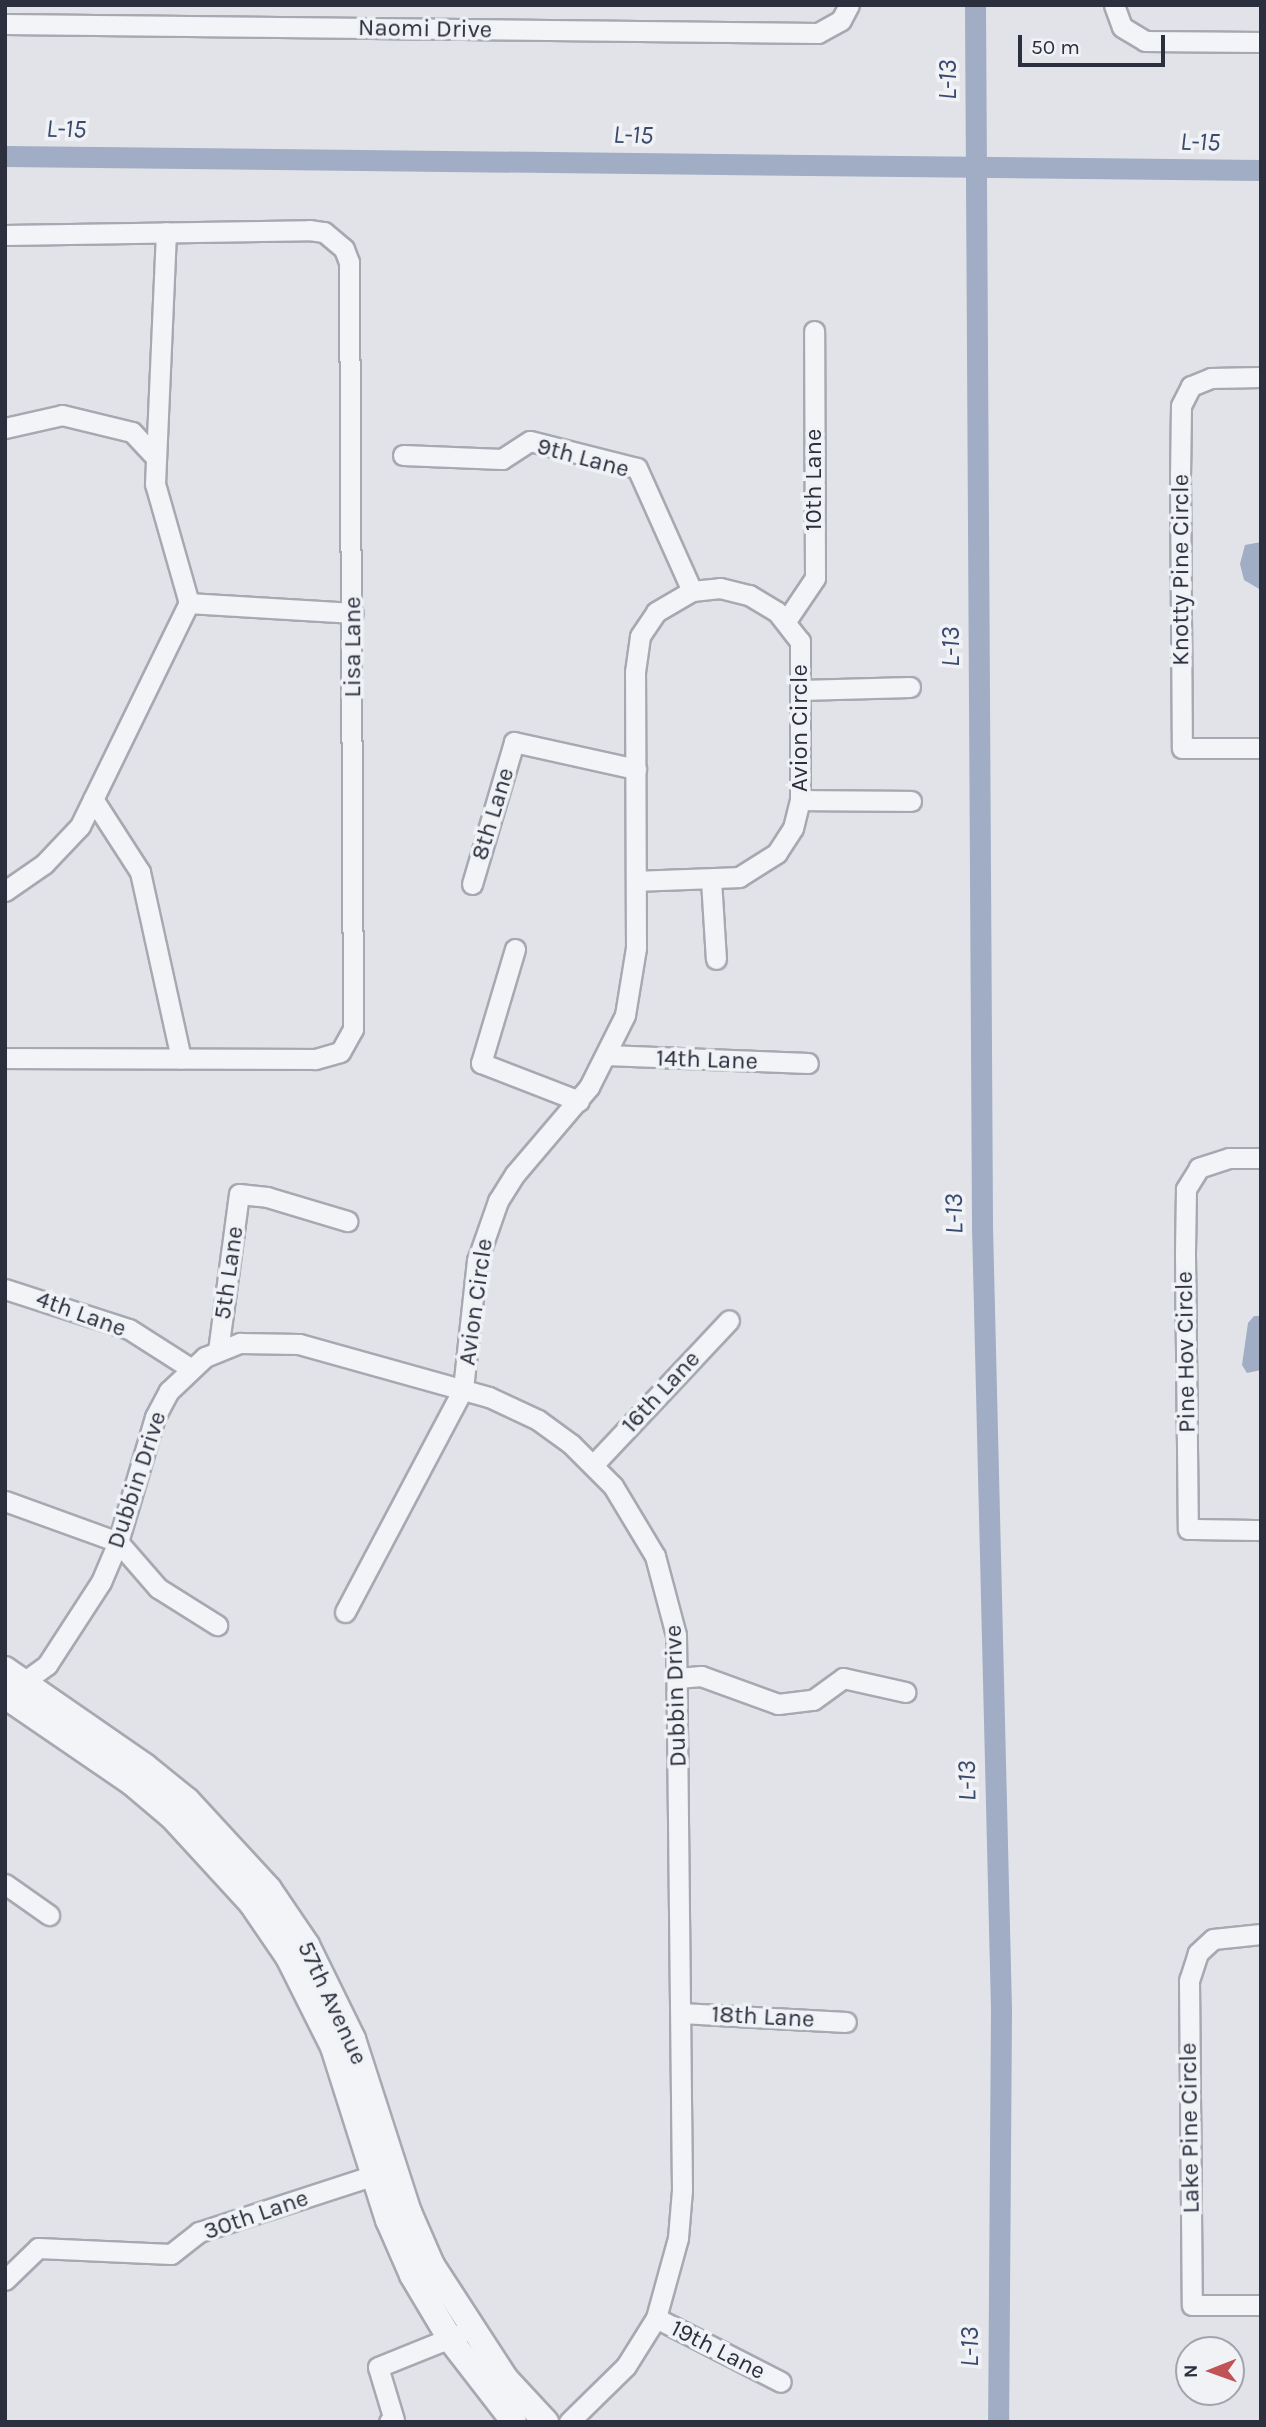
<!DOCTYPE html>
<html>
<head>
<meta charset="utf-8">
<style>
	body { margin:0 }
	#map { position:relative; width:1266px; height:2427px; overflow:hidden; background:#e1e3e8; font-family:Karla,sans-serif }
	div>[style] { position:absolute }
	.water>* { inset:0; background:#a0adc4 }
	.canal>* { height:21px; margin:-10.5px; padding:0 10.5px; transform-origin:10.5px; border-radius:10.5px; background:#a0adc4 }
	.roads { filter:drop-shadow(2px 0 #a7a9b2) drop-shadow(-2px 0 #a7a9b2) drop-shadow(0 2px #a7a9b2) drop-shadow(0 -2px #a7a9b2) }
	.minor>* { height:19px; margin:-9.5px; padding:0 9.5px; transform-origin:9.5px; border-radius:9.5px; background:#f3f4f7 }
	.tertiary>* { height:24px; margin:-12px; padding:0 12px; transform-origin:12px; border-radius:12px; background:#f3f4f7 }
	span { translate:-50% -50%; white-space:nowrap; text-align:center; line-height:1.15; -webkit-text-stroke:7px #f0f2f6; paint-order:stroke }
	.street-label { font-size:24px; color:#2b2f3e }
	.water-label { font-size:26px; color:#3a4a6d; font-style:italic }
	.frame { position:absolute; inset:0; border:7px solid #2b2f3e; pointer-events:none }
	.north { position:absolute; left:1175px; top:2336px; width:70px; height:70px; box-sizing:border-box; background:#f0f2f6; border:2px solid #a1a4ac; border-radius:50%; rotate:269deg; font-size:19px; font-weight:700; line-height:28px; text-align:center; color:#2b2f3e }
	.north::after { content:''; display:block; margin:auto; width:24px; height:32px; background:#bf5355; clip-path:polygon(50% 0,100% 100%,50% 72%,0 100%) }
	.scale { position:absolute; left:1018px; top:35px; width:147px; height:32px; box-sizing:border-box; border:4px solid #2b2f3e; border-top:0; padding-left:9px; font-size:21px; line-height:24px; white-space:nowrap; color:#2b2f3e; -webkit-text-stroke:5px #f0f2f6; paint-order:stroke }
</style>
</head>
<body>
<div id="map">
	<div class="water">
		<div style="clip-path:polygon(1261px 542px,1261px 590px,1244px 580px,1240px 564px,1245px 545px)"></div>
		<div style="clip-path:polygon(1254px 1316px,1261px 1316px,1261px 1370px,1247px 1373px,1242px 1365px,1248px 1323px)"></div>
	</div>
	<div class="canal">
		<div style="left:975px;top:5px;width:1221px;rotate:89.67deg"></div>
		<div style="left:982px;top:1226px;width:783px;rotate:88.61deg"></div>
		<div style="left:1001px;top:2009px;width:413px;rotate:90.4deg"></div>
		<div style="left:5px;top:156px;width:1256px;rotate:0.64deg"></div>
	</div>
	<div class="roads">
		<div class="minor">
			<div style="left:1114px;top:5px;width:23px;rotate:70deg"></div>
			<div style="left:1122px;top:27px;width:27px;rotate:31deg"></div>
			<div style="left:1145px;top:41px;width:116px;rotate:0.5deg"></div>
			<div style="left:5px;top:24px;width:813px;rotate:0.63deg"></div>
			<div style="left:818px;top:33px;width:26px;rotate:-29deg"></div>
			<div style="left:841px;top:20px;width:17px;rotate:-62deg"></div>
			<div style="left:5px;top:235px;width:304px;rotate:-0.9deg"></div>
			<div style="left:309px;top:230px;width:15px;rotate:8deg"></div>
			<div style="left:324px;top:232px;width:26px;rotate:40deg"></div>
			<div style="left:344px;top:249px;width:14px;rotate:69deg"></div>
			<div style="left:349px;top:262px;width:767px;rotate:89.7deg"></div>
			<div style="left:353px;top:1029px;width:26px;rotate:119deg"></div>
			<div style="left:340px;top:1052px;width:26px;rotate:164deg"></div>
			<div style="left:315px;top:1059px;width:310px;rotate:-179.8deg"></div>
			<div style="left:1261px;top:377px;width:50px;rotate:178.9deg"></div>
			<div style="left:1211px;top:378px;width:22px;rotate:158deg"></div>
			<div style="left:1191px;top:386px;width:22px;rotate:117deg"></div>
			<div style="left:1181px;top:406px;width:68px;rotate:90.8deg"></div>
			<div style="left:1180px;top:474px;width:274px;rotate:89.6deg"></div>
			<div style="left:1182px;top:748px;width:79px"></div>
			<div style="left:5px;top:428px;width:58px;rotate:-12.8deg"></div>
			<div style="left:62px;top:415px;width:72px;rotate:13.7deg"></div>
			<div style="left:132px;top:432px;width:35px;rotate:47deg"></div>
			<div style="left:403px;top:455px;width:99px;rotate:2.3deg"></div>
			<div style="left:502px;top:459px;width:33px;rotate:-33deg"></div>
			<div style="left:530px;top:441px;width:110px;rotate:14.2deg"></div>
			<div style="left:637px;top:468px;width:135px;rotate:65.9deg"></div>
			<div style="left:189px;top:603px;width:164px;rotate:3.5deg"></div>
			<div style="left:786px;top:621px;width:52px;rotate:-56deg"></div>
			<div style="left:815px;top:578px;width:247px;rotate:-90.2deg"></div>
			<div style="left:800px;top:690px;width:110px;rotate:-1.6deg"></div>
			<div style="left:93px;top:799px;width:87px;rotate:57.2deg"></div>
			<div style="left:140px;top:872px;width:191px;rotate:77.6deg"></div>
			<div style="left:800px;top:800px;width:111px;rotate:0.5deg"></div>
			<div style="left:711px;top:880px;width:79px;rotate:86.4deg"></div>
			<div style="left:472px;top:884px;width:148px;rotate:-73.5deg"></div>
			<div style="left:514px;top:742px;width:125px;rotate:12.5deg"></div>
			<div style="left:5px;top:891px;width:47px;rotate:-34.7deg"></div>
			<div style="left:44px;top:864px;width:52px;rotate:-46.5deg"></div>
			<div style="left:80px;top:826px;width:248px;rotate:-64deg"></div>
			<div style="left:189px;top:603px;width:124px;rotate:-105.9deg"></div>
			<div style="left:155px;top:484px;width:252px;rotate:-87.5deg"></div>
			<div style="left:515px;top:949px;width:119px;rotate:106.6deg"></div>
			<div style="left:481px;top:1063px;width:105px;rotate:21.2deg"></div>
			<div style="left:606px;top:1055px;width:202px;rotate:2.3deg"></div>
			<div style="left:1261px;top:1158px;width:32px;rotate:180deg"></div>
			<div style="left:1229px;top:1158px;width:32px;rotate:162deg"></div>
			<div style="left:1199px;top:1168px;width:25px;rotate:122deg"></div>
			<div style="left:1186px;top:1189px;width:66px;rotate:90.9deg"></div>
			<div style="left:1185px;top:1255px;width:274px;rotate:89.4deg"></div>
			<div style="left:1188px;top:1529px;width:73px;rotate:0.8deg"></div>
			<div style="left:5px;top:1289px;width:130px;rotate:17.9deg"></div>
			<div style="left:129px;top:1329px;width:72px;rotate:32.6deg"></div>
			<div style="left:218px;top:1351px;width:158px;rotate:-82.4deg"></div>
			<div style="left:239px;top:1194px;width:28px;rotate:6deg"></div>
			<div style="left:267px;top:1197px;width:84px;rotate:16.7deg"></div>
			<div style="left:594px;top:1464px;width:197px;rotate:-46.8deg"></div>
			<div style="left:5px;top:1501px;width:120px;rotate:19.9deg"></div>
			<div style="left:118px;top:1542px;width:61px;rotate:49deg"></div>
			<div style="left:158px;top:1588px;width:70px;rotate:32.1deg"></div>
			<div style="left:345px;top:1612px;width:252px;rotate:-62.1deg"></div>
			<div style="left:463px;top:1389px;width:129px;rotate:-83.8deg"></div>
			<div style="left:477px;top:1261px;width:64px;rotate:-70.7deg"></div>
			<div style="left:498px;top:1201px;width:32px;rotate:-58deg"></div>
			<div style="left:515px;top:1174px;width:114px;rotate:-49.6deg"></div>
			<div style="left:589px;top:1087px;width:80px;rotate:-63.4deg"></div>
			<div style="left:625px;top:1015px;width:68px;rotate:-80.7deg"></div>
			<div style="left:636px;top:948px;width:276px;rotate:-90.2deg"></div>
			<div style="left:635px;top:672px;width:36px;rotate:-82deg"></div>
			<div style="left:640px;top:636px;width:29px;rotate:-56deg"></div>
			<div style="left:656px;top:612px;width:42px;rotate:-30.3deg"></div>
			<div style="left:692px;top:591px;width:28px;rotate:-6deg"></div>
			<div style="left:720px;top:588px;width:30px;rotate:14deg"></div>
			<div style="left:749px;top:595px;width:33px;rotate:31deg"></div>
			<div style="left:777px;top:612px;width:37px;rotate:52deg"></div>
			<div style="left:800px;top:641px;width:159px;rotate:90deg"></div>
			<div style="left:800px;top:800px;width:29px;rotate:104deg"></div>
			<div style="left:793px;top:828px;width:30px;rotate:123deg"></div>
			<div style="left:777px;top:853px;width:45px;rotate:147.7deg"></div>
			<div style="left:739px;top:877px;width:103px;rotate:177.8deg"></div>
			<div style="left:678px;top:1678px;width:23px;rotate:-5deg"></div>
			<div style="left:701px;top:1676px;width:82px;rotate:20deg"></div>
			<div style="left:778px;top:1704px;width:35px;rotate:-7deg"></div>
			<div style="left:813px;top:1700px;width:37px;rotate:-36deg"></div>
			<div style="left:843px;top:1678px;width:64px;rotate:12.7deg"></div>
			<div style="left:14px;top:1689px;width:41px;rotate:-36deg"></div>
			<div style="left:47px;top:1665px;width:99px;rotate:-57deg"></div>
			<div style="left:101px;top:1582px;width:43px;rotate:-67deg"></div>
			<div style="left:118px;top:1542px;width:130px;rotate:-73.5deg"></div>
			<div style="left:155px;top:1417px;width:30px;rotate:-62deg"></div>
			<div style="left:169px;top:1391px;width:50px;rotate:-43.4deg"></div>
			<div style="left:205px;top:1357px;width:38px;rotate:-22deg"></div>
			<div style="left:240px;top:1343px;width:59px;rotate:1deg"></div>
			<div style="left:299px;top:1344px;width:197px;rotate:15.6deg"></div>
			<div style="left:489px;top:1397px;width:54px;rotate:25.1deg"></div>
			<div style="left:538px;top:1420px;width:41px;rotate:36deg"></div>
			<div style="left:571px;top:1444px;width:59px;rotate:45deg"></div>
			<div style="left:613px;top:1486px;width:82px;rotate:59deg"></div>
			<div style="left:655px;top:1556px;width:82px;rotate:75.1deg"></div>
			<div style="left:676px;top:1635px;width:555px;rotate:89.38deg"></div>
			<div style="left:682px;top:2190px;width:48px;rotate:94.8deg"></div>
			<div style="left:678px;top:2238px;width:83px;rotate:105.4deg"></div>
			<div style="left:656px;top:2318px;width:57px;rotate:122deg"></div>
			<div style="left:626px;top:2366px;width:80px;rotate:135.5deg"></div>
			<div style="left:5px;top:1884px;width:54px;rotate:35.2deg"></div>
			<div style="left:1261px;top:1934px;width:48px;rotate:174.1deg"></div>
			<div style="left:1213px;top:1939px;width:21px;rotate:137deg"></div>
			<div style="left:1198px;top:1953px;width:28px;rotate:108deg"></div>
			<div style="left:1189px;top:1980px;width:325px;rotate:89.5deg"></div>
			<div style="left:1192px;top:2305px;width:69px"></div>
			<div style="left:681px;top:2013px;width:165px;rotate:3.1deg"></div>
			<div style="left:5px;top:2280px;width:46px;rotate:-44.1deg"></div>
			<div style="left:38px;top:2248px;width:133px;rotate:2.6deg"></div>
			<div style="left:171px;top:2254px;width:36px;rotate:-38deg"></div>
			<div style="left:199px;top:2232px;width:198px;rotate:-18deg"></div>
			<div style="left:656px;top:2318px;width:140px;rotate:27.1deg"></div>
			<div style="left:389px;top:2422px;width:5px;rotate:-22deg"></div>
			<div style="left:394px;top:2420px;width:55px;rotate:-106.8deg"></div>
			<div style="left:378px;top:2367px;width:88px;rotate:-21.9deg"></div>
		</div>
		<div class="tertiary">
			<div style="left:5px;top:1669px;width:170px;rotate:34.7deg"></div>
			<div style="left:145px;top:1766px;width:54px;rotate:39deg"></div>
			<div style="left:187px;top:1800px;width:121px;rotate:47.3deg"></div>
			<div style="left:269px;top:1889px;width:68px;rotate:55.8deg"></div>
			<div style="left:307px;top:1945px;width:105px;rotate:63.9deg"></div>
			<div style="left:353px;top:2039px;width:182px;rotate:72.1deg"></div>
			<div style="left:409px;top:2212px;width:58px;rotate:66.5deg"></div>
			<div style="left:432px;top:2265px;width:136px;rotate:57deg"></div>
			<div style="left:506px;top:2379px;width:59px;rotate:47.1deg"></div>
			<div style="left:5px;top:1696px;width:154px;rotate:34.4deg"></div>
			<div style="left:132px;top:1783px;width:52px;rotate:40.4deg"></div>
			<div style="left:172px;top:1817px;width:117px;rotate:47.4deg"></div>
			<div style="left:251px;top:1903px;width:65px;rotate:55.6deg"></div>
			<div style="left:288px;top:1957px;width:101px;rotate:63.4deg"></div>
			<div style="left:333px;top:2047px;width:182px;rotate:72.4deg"></div>
			<div style="left:388px;top:2220px;width:60px;rotate:66.4deg"></div>
			<div style="left:412px;top:2275px;width:78px;rotate:59.2deg"></div>
			<div style="left:452px;top:2342px;width:101px;rotate:52.2deg"></div>
		</div>
	</div>
	<div class="street-label">
		<span style="left:425px;top:29px;rotate:1deg">Naomi Drive</span>
		<span style="left:583px;top:458px;rotate:15deg">9th Lane</span>
		<span style="left:814px;top:480px;rotate:-90deg">10th Lane</span>
		<span style="left:1181px;top:570px;rotate:-90deg">Knotty Pine Circle</span>
		<span style="left:353px;top:647px;rotate:-90deg">Lisa Lane</span>
		<span style="left:800px;top:728px;rotate:-90deg">Avion Circle</span>
		<span style="left:493px;top:814px;rotate:-73deg">8th Lane</span>
		<span style="left:707px;top:1060px;rotate:2deg">14th Lane</span>
		<span style="left:229px;top:1273px;rotate:-82deg">5th Lane</span>
		<span style="left:476px;top:1302px;rotate:-82deg">Avion Circle</span>
		<span style="left:81px;top:1314px;rotate:20deg">4th Lane</span>
		<span style="left:1186px;top:1352px;rotate:-91deg">Pine Hov Circle</span>
		<span style="left:661px;top:1392px;rotate:-47deg">16th Lane</span>
		<span style="left:137px;top:1480px;rotate:-72deg">Dubbin Drive</span>
		<span style="left:676px;top:1696px;rotate:-92deg">Dubbin Drive</span>
		<span style="left:332px;top:2003px;rotate:65deg">57th Avenue</span>
		<span style="left:763px;top:2017px;rotate:3deg">18th Lane</span>
		<span style="left:1190px;top:2128px;rotate:-91deg">Lake Pine Circle</span>
		<span style="left:256px;top:2215px;rotate:-19deg">30th Lane</span>
		<span style="left:718px;top:2350px;rotate:27deg">19th Lane</span>
	</div>
	<div class="water-label">
		<span style="left:948px;top:80px;rotate:-90deg">L-13</span>
		<span style="left:66px;top:129px;rotate:1deg">L-15</span>
		<span style="left:633px;top:135px;rotate:1deg">L-15</span>
		<span style="left:1200px;top:142px;rotate:1deg">L-15</span>
		<span style="left:951px;top:647px;rotate:-90deg">L-13</span>
		<span style="left:954px;top:1214px;rotate:-91deg">L-13</span>
		<span style="left:967px;top:1781px;rotate:-91deg">L-13</span>
		<span style="left:970px;top:2347px;rotate:-90deg">L-13</span>
	</div>
	<div class="frame"></div>
	<div class="north">N</div>
	<div class="scale">50 m</div>
</div>
</body>
</html>
